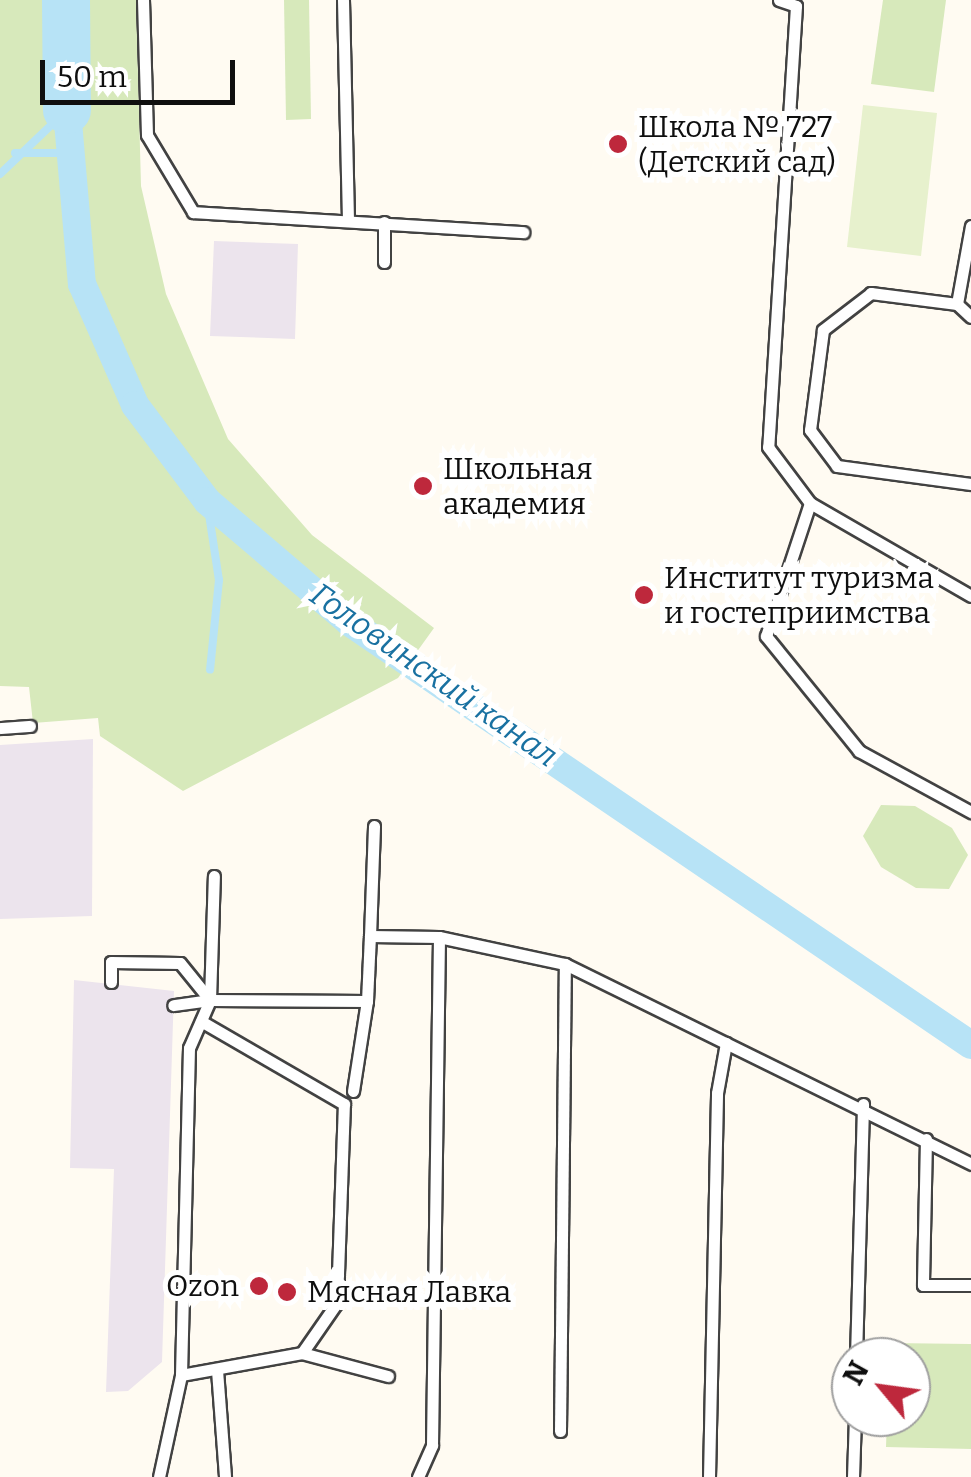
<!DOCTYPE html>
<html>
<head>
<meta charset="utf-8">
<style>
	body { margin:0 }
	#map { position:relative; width:971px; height:1477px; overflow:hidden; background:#fffbf2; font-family:Bitter,serif }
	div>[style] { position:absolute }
	.industrial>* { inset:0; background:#ece4ed }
	.green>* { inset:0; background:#d7e9bb }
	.pitch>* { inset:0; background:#e7f1cd }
	.stream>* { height:8px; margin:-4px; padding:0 4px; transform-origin:4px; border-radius:4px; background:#b7e3f6 }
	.canal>* { height:28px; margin:-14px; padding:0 14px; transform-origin:14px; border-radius:14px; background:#b7e3f6 }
	.river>* { height:48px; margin:-24px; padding:0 24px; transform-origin:24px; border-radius:24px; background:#b7e3f6 }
	.roads { filter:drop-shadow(2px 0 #424242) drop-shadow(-2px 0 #424242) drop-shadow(0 2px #424242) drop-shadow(0 -2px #424242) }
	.service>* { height:11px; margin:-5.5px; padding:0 5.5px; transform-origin:5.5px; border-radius:5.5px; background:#fff }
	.dots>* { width:28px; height:28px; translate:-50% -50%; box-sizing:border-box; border:5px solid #fff; border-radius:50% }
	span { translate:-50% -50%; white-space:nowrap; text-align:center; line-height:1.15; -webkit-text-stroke:10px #fff; paint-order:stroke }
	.poi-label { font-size:30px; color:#0f0f0f }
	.left { translate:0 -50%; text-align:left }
	.right { translate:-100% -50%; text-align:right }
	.water-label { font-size:32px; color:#1971a1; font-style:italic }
	.north { position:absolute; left:831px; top:1337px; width:100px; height:100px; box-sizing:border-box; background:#fff; border:2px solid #9f9f9f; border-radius:50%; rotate:299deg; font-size:28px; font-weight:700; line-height:40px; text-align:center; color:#0f0f0f }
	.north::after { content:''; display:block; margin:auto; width:35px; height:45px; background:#be283c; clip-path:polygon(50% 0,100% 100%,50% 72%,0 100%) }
	.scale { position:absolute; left:40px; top:60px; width:195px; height:45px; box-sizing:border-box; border:5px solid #0f0f0f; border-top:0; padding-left:12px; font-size:30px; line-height:35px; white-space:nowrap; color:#0f0f0f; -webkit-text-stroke:8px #fff; paint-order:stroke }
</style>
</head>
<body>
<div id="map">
	<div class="industrial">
		<div style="clip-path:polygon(214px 241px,298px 244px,295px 339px,210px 336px)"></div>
		<div style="clip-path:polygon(93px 739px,92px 916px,0 919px,0 745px)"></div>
		<div style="clip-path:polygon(74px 980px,174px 991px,162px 1362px,128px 1391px,106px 1392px,114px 1169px,70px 1168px)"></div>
	</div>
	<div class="green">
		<div style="clip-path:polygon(0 0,136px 0,141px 186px,166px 294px,228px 439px,312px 535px,434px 628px,398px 678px,183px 791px,100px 736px,98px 718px,33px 723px,29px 687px,0 686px)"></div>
		<div style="clip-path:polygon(284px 0,309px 0,311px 119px,286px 120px)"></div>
		<div style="clip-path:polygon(883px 0,946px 0,934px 92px,871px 84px)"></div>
		<div style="clip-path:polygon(881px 805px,915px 806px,952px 828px,968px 855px,949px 889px,916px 888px,881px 867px,863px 836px)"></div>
		<div style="clip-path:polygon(889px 1343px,971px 1344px,971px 1449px,886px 1447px,887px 1417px,911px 1417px,911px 1357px,889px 1357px)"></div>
	</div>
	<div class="pitch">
		<div style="clip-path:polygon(863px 105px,937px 113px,921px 256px,847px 247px)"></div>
	</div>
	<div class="stream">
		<div style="left:15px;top:153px;width:56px"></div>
		<div style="left:0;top:174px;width:93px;rotate:-43.7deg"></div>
		<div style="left:207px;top:501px;width:80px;rotate:81.4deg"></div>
		<div style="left:219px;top:580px;width:90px;rotate:95.7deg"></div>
	</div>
	<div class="canal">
		<div style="left:67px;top:110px;width:175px;rotate:85.1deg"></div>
		<div style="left:82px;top:284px;width:132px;rotate:66.3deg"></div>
		<div style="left:135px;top:405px;width:120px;rotate:53.1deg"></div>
		<div style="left:207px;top:501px;width:187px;rotate:40.4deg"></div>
		<div style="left:349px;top:622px;width:752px;rotate:34.22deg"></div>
	</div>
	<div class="river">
		<div style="left:66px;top:0;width:110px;rotate:89.5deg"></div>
	</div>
	<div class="roads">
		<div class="service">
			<div style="left:143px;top:0;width:135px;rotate:88.3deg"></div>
			<div style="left:147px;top:135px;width:90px;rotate:59.1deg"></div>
			<div style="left:193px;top:212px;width:331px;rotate:3.5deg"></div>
			<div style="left:343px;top:0;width:219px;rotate:88.7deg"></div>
			<div style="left:779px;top:0;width:18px;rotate:19deg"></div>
			<div style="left:796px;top:6px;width:442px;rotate:93.6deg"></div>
			<div style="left:768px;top:447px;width:70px;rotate:53.1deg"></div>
			<div style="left:810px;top:503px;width:186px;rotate:30deg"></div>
			<div style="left:384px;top:222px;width:40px;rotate:90deg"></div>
			<div style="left:971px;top:226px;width:79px;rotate:100.2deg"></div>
			<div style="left:957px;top:304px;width:87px;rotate:-172.7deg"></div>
			<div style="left:871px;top:293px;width:61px;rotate:142.4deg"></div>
			<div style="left:823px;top:330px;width:101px;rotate:97.4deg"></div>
			<div style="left:810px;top:430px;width:45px;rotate:53.1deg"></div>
			<div style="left:837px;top:466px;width:135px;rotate:7.7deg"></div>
			<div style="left:957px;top:304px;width:19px;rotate:43deg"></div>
			<div style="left:810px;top:503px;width:140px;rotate:108.3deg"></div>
			<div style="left:766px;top:636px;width:148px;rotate:51deg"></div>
			<div style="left:859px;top:751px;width:128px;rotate:28.6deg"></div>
			<div style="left:0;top:728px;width:30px;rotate:-4deg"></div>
			<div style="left:370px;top:936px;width:110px;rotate:-87.9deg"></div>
			<div style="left:111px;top:982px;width:20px;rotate:-90deg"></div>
			<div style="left:111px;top:962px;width:69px;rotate:0.8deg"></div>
			<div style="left:180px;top:963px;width:48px;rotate:51deg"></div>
			<div style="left:210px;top:1000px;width:37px;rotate:172deg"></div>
			<div style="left:210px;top:1000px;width:124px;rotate:-88.2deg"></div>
			<div style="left:353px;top:1091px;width:91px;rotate:-81.2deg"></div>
			<div style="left:926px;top:1139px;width:146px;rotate:91.2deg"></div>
			<div style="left:923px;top:1285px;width:48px"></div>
			<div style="left:302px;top:1353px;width:89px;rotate:15deg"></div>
			<div style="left:856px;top:1357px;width:253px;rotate:-88.4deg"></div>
			<div style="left:217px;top:1370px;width:107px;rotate:85.7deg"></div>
			<div style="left:181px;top:1375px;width:123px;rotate:-10.3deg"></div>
			<div style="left:302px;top:1353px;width:60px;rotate:-55.2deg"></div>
			<div style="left:336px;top:1304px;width:30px;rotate:-86deg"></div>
			<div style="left:338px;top:1274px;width:170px;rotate:-88deg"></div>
			<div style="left:344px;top:1104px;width:165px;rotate:-149.9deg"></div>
			<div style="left:560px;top:1431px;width:467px;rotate:-89.4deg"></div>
			<div style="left:159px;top:1477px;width:104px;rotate:-77.8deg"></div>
			<div style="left:181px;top:1375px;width:327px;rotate:-88.6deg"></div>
			<div style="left:189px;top:1048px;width:52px;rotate:-66.4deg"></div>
			<div style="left:210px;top:1000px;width:157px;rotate:0.4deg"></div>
			<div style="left:367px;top:1001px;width:65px;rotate:-87.4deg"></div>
			<div style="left:370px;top:936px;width:69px;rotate:0.8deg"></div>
			<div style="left:439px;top:937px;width:129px;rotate:12.1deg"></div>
			<div style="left:565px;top:964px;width:453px;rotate:26.2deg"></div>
			<div style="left:418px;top:1477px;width:35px;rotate:-66deg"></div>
			<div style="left:432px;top:1445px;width:508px;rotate:-89.21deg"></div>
			<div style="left:709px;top:1477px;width:384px;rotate:-88.8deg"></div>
			<div style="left:717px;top:1093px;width:51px;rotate:-79.8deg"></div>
			<div style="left:853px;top:1477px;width:60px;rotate:-88.1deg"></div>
		</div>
	</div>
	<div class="dots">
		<div style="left:618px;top:144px;background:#be283c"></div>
		<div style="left:423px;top:486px;background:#be283c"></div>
		<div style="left:644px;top:595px;background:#be283c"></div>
		<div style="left:259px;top:1286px;background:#be283c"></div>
		<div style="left:287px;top:1292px;background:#be283c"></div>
	</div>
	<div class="poi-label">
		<span class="left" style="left:638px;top:144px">Школа № 727<br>(Детский сад)</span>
		<span class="left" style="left:443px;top:486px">Школьная<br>академия</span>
		<span class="left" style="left:664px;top:595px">Институт туризма<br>и гостеприимства</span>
		<span class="right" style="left:239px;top:1286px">Ozon</span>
		<span class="left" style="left:307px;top:1292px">Мясная Лавка</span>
	</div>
	<div class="water-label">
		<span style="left:434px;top:675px;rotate:35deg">Головинский канал</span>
	</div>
	<div class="north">N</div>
	<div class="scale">50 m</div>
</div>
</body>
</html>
